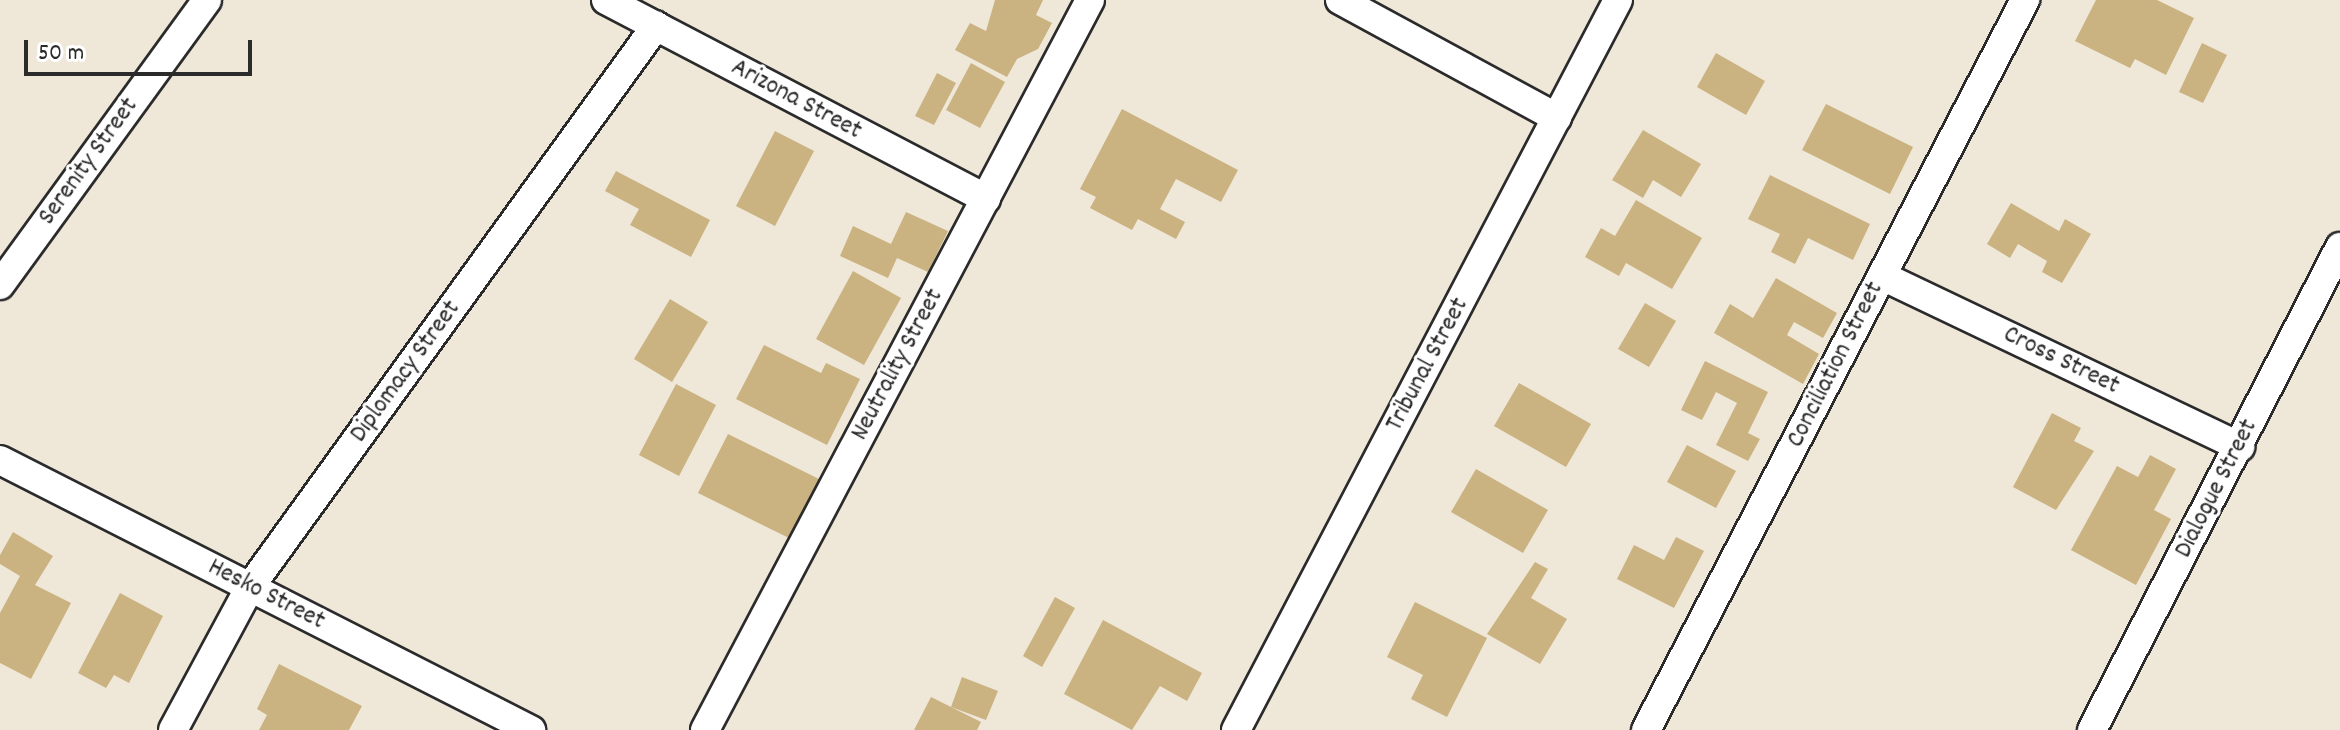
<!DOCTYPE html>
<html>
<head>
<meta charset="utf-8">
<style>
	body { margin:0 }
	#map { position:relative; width:2340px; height:730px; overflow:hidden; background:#efe8d9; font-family:Dekko,sans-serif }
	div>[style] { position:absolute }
	.building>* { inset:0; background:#cab281 }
	.roads { filter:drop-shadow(2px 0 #2b2b2b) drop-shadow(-2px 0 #2b2b2b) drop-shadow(0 2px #2b2b2b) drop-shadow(0 -2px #2b2b2b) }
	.minor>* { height:28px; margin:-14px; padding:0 14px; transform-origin:14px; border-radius:14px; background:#fff }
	span { translate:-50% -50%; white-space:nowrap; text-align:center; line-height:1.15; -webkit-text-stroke:6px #fff; paint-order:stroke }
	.street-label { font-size:26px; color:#2b2b2b }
	.scale { position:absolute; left:24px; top:40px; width:228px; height:36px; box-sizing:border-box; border:4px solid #2b2b2b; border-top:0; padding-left:10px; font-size:24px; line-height:28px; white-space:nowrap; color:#2b2b2b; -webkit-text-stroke:6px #fff; paint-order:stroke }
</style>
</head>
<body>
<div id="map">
	<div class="building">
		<div style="clip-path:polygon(995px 0,1043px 0,1036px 15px,1052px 23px,1038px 49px,1017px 59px,1007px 77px,955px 50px,970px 23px,986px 31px)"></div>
		<div style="clip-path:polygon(2096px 0,2157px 0,2194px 18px,2166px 75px,2135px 59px,2130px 68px,2075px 41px)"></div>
		<div style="clip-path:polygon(2202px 43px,2227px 55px,2203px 103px,2179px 92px)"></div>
		<div style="clip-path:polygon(1716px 53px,1765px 81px,1746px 115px,1697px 87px)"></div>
		<div style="clip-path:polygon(971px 63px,1005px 82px,980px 128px,946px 110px)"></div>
		<div style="clip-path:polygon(937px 73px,956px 83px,934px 125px,915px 116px)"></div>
		<div style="clip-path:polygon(1826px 104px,1913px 147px,1890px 194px,1802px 150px)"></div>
		<div style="clip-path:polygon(1122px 109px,1238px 170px,1221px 202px,1176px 179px,1160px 209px,1185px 222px,1176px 239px,1138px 219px,1132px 230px,1090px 208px,1096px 197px,1080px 189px)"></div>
		<div style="clip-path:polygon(1643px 130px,1701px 164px,1681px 197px,1653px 180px,1643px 198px,1612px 180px)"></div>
		<div style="clip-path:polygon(775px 131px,814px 151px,775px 226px,736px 206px)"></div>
		<div style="clip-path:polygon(616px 171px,710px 220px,691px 257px,630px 225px,639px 209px,605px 191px)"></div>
		<div style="clip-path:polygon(1770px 175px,1870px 224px,1853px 260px,1808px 238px,1795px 264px,1771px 252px,1780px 234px,1748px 219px)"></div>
		<div style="clip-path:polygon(1636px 200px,1702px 238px,1672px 289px,1626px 263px,1619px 276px,1585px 257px,1601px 228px,1615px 236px)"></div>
		<div style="clip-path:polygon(2011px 203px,2059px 231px,2065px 219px,2091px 234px,2062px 283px,2042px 272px,2047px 261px,2018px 244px,2010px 258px,1987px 244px)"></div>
		<div style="clip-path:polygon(906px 212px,948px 231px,928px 272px,897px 258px,888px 278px,840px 256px,853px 226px,891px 244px)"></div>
		<div style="clip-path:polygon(853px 271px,901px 298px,864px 365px,816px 339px)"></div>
		<div style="clip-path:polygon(1776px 278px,1837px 313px,1823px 338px,1794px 322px,1787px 335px,1819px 354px,1803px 384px,1714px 333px,1730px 304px,1753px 318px)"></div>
		<div style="clip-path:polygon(670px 299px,708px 322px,672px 382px,634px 359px)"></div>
		<div style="clip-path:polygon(1645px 303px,1676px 321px,1649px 367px,1618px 349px)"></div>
		<div style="clip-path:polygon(764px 345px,821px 373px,826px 363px,860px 379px,827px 445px,736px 399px)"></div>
		<div style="clip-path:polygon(1705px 361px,1768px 392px,1748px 433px,1760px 439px,1748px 461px,1716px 445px,1737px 403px,1716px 392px,1702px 420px,1681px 410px)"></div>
		<div style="clip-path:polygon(1519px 383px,1591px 424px,1566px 467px,1494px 426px)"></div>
		<div style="clip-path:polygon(676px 384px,716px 405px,679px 476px,639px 455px)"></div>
		<div style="clip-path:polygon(2052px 413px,2081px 428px,2074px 441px,2094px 451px,2056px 510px,2013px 487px)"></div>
		<div style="clip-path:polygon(728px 434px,821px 480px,791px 539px,698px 493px)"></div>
		<div style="clip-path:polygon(1687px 445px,1736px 471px,1716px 508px,1667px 482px)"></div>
		<div style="clip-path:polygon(2150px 455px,2176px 469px,2154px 510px,2171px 519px,2136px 585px,2071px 550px,2117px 466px,2138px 477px)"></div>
		<div style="clip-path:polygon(1476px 469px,1548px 510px,1523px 553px,1451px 512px)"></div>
		<div style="clip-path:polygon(13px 532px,53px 556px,35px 585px,71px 603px,31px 679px,0 663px,0 613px,20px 576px,0 564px,0 555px)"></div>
		<div style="clip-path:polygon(1676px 537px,1704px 551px,1674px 608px,1617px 579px,1634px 545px,1664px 560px)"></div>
		<div style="clip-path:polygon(1535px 562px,1548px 569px,1531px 598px,1567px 619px,1540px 664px,1487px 634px)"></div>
		<div style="clip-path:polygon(120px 593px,163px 616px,129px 683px,114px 675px,106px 688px,78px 673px)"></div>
		<div style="clip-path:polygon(1055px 597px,1075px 608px,1042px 667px,1023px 656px)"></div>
		<div style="clip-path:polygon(1415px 602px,1487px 638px,1447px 717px,1411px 699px,1423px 675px,1387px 657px)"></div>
		<div style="clip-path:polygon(1103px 620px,1202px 673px,1187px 701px,1160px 686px,1132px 730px,1064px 694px)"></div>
		<div style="clip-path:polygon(279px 664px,362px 706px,349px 730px,259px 730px,267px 715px,257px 709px)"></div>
		<div style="clip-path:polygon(962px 677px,998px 691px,986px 720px,951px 707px)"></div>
		<div style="clip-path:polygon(931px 697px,981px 722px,977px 730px,914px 730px)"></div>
	</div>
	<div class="roads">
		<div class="minor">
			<div style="left:606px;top:0;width:429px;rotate:27.6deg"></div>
			<div style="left:1340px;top:0;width:247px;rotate:28.5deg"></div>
			<div style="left:1882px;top:276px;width:397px;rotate:25.5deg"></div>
			<div style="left:0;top:285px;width:352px;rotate:-54deg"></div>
			<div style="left:0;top:460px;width:596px;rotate:26.95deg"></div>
			<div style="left:173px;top:730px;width:162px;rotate:-61.7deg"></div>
			<div style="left:250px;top:587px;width:693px;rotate:-54.11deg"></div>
			<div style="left:705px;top:730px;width:825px;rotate:-62.19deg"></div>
			<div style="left:1236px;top:730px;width:824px;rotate:-62.38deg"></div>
			<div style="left:1646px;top:730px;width:823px;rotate:-62.56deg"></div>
			<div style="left:2092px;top:730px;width:543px;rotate:-62.82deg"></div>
		</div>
	</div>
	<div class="street-label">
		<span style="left:796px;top:100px;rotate:28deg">Arizona Street</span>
		<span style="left:89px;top:162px;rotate:-54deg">Serenity Street</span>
		<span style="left:2061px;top:361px;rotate:26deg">Cross Street</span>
		<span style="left:898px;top:365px;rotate:-62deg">Neutrality Street</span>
		<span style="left:1428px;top:365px;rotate:-62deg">Tribunal Street</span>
		<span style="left:1836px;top:365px;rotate:-63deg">Conciliation Street</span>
		<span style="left:406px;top:372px;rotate:-54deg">Diplomacy Street</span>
		<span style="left:2217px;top:489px;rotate:-63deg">Dialogue Street</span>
		<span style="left:266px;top:595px;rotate:27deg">Hesko Street</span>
	</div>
	<div class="scale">50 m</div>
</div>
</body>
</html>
